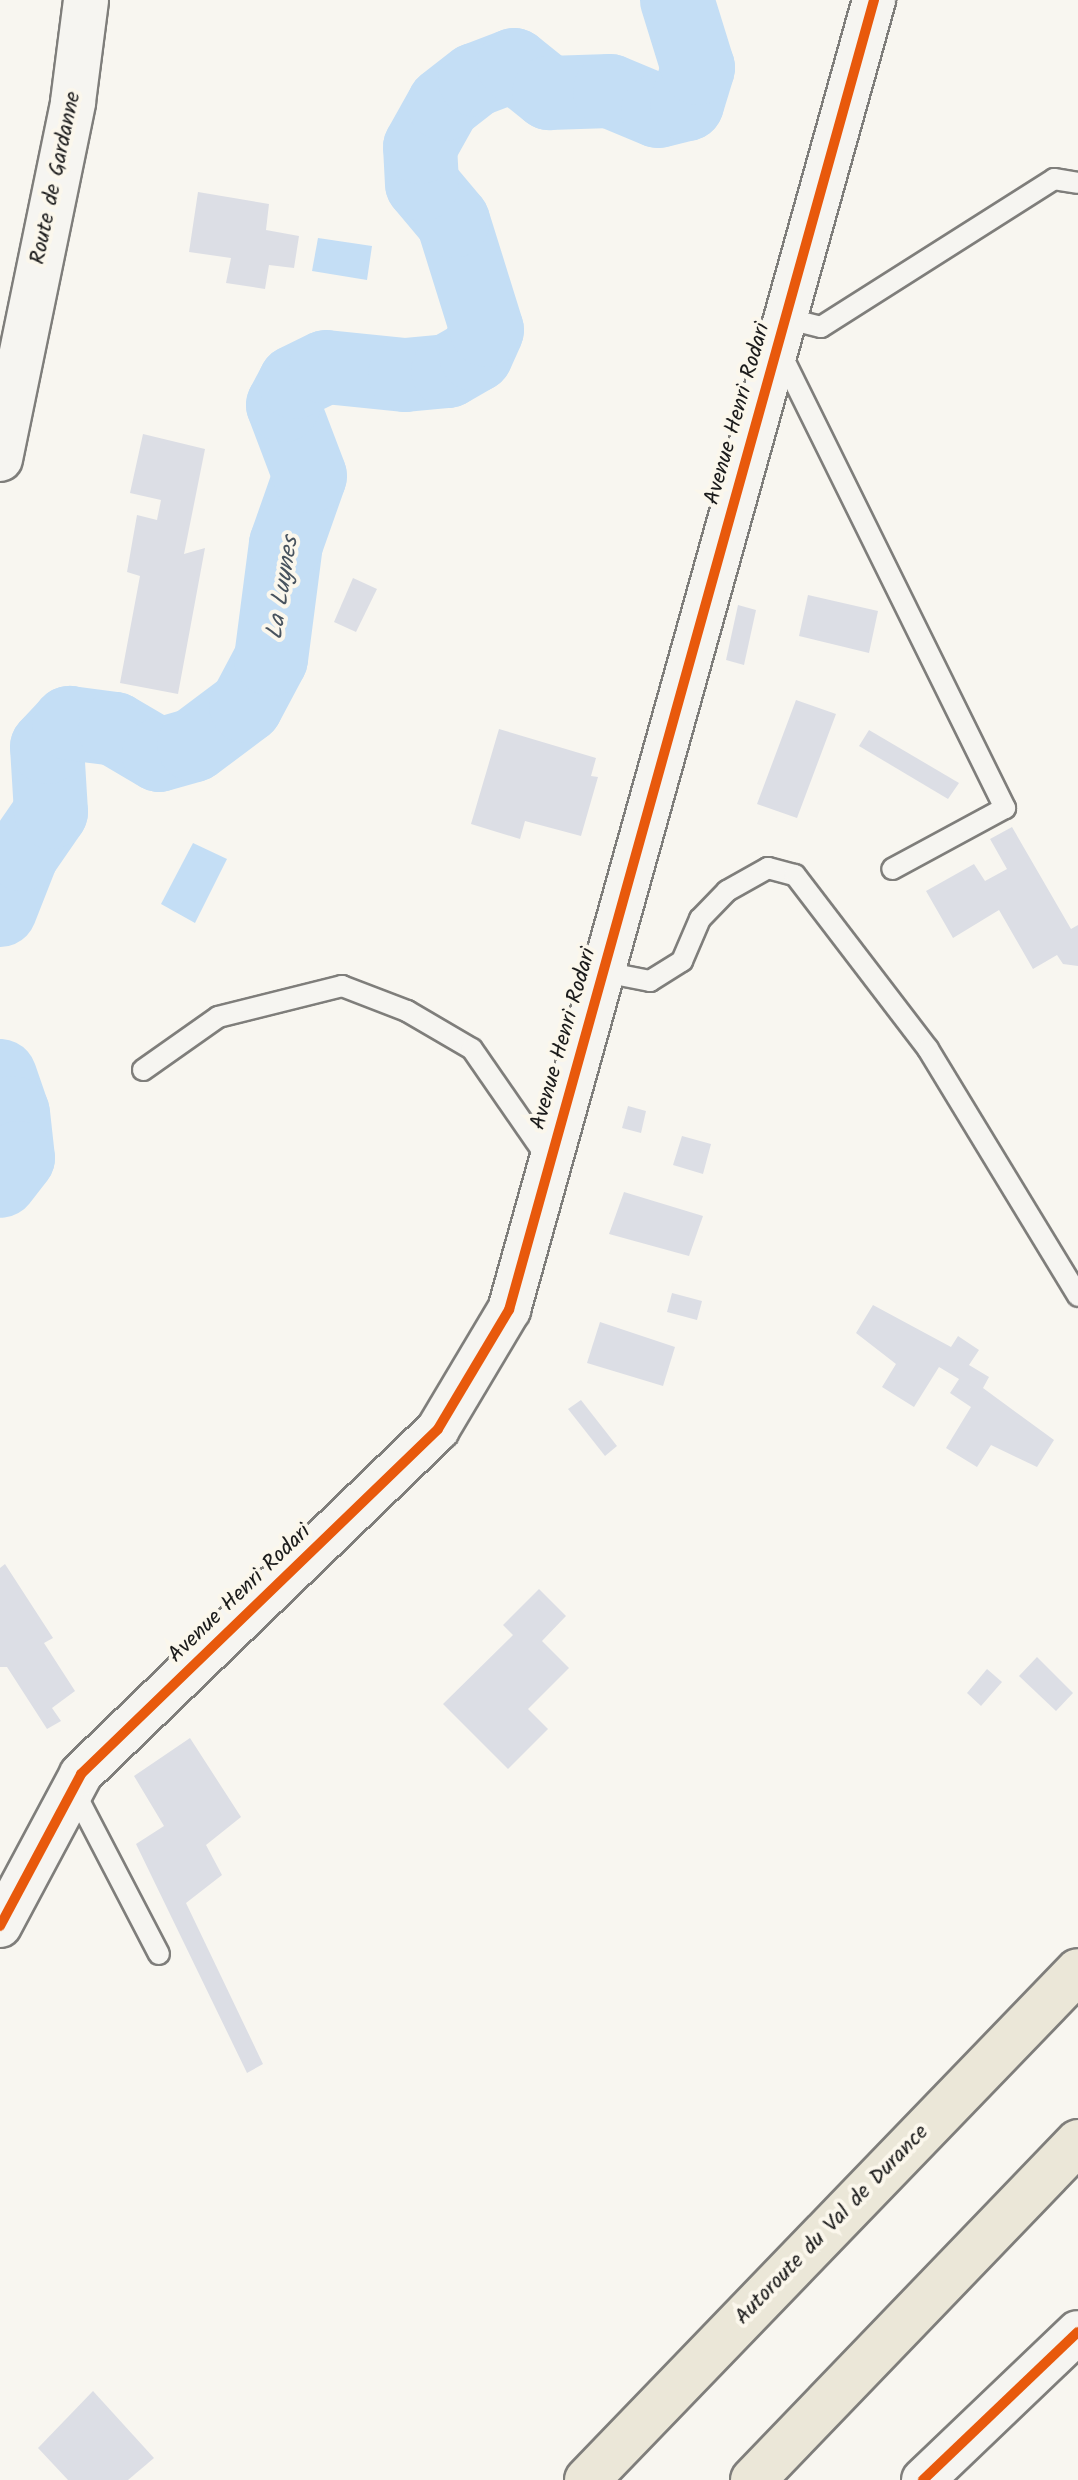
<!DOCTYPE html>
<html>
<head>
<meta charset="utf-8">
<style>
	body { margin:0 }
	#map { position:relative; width:1078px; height:2480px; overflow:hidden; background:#f8f6f0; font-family:Kalam,sans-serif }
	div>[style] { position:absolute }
	.water>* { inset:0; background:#c4def5 }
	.river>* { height:74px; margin:-37px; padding:0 37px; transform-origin:37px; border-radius:37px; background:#c4def5 }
	.building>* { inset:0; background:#dcdee5 }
	.roads { filter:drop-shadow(2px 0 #7f7e7b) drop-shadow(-2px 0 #7f7e7b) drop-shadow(0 2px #7f7e7b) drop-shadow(0 -2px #7f7e7b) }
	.lane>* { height:20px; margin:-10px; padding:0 10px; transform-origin:10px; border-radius:10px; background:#f6f5f1 }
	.street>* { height:42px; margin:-21px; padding:0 21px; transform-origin:21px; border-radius:21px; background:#f6f5f1 }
	.secondary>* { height:44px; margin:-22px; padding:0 22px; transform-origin:22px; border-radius:22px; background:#f6f5f1 }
	.highway>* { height:44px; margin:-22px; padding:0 22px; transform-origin:22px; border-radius:22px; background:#ebe7d8 }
	.cycleway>* { height:10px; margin:-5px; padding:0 5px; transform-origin:5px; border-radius:5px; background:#e8590c }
	span { translate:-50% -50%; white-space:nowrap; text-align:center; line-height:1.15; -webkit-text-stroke:8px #fbf7ec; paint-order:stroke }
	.street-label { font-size:22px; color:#1c1c1c }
	.water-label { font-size:24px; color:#48535e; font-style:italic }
</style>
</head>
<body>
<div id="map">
	<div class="water">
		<div style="clip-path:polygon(318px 238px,372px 246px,367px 280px,312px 271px)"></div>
		<div style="clip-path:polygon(193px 843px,227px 859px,195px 923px,161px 904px)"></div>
	</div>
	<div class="river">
		<div style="left:0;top:910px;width:60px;rotate:-68.6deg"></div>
		<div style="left:22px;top:854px;width:51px;rotate:-55.4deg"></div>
		<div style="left:51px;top:812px;width:65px;rotate:-93.5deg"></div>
		<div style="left:47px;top:747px;width:33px;rotate:-47deg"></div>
		<div style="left:69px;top:723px;width:46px;rotate:7.4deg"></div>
		<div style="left:115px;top:729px;width:51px;rotate:30.6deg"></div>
		<div style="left:159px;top:755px;width:36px;rotate:-16deg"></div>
		<div style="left:194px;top:745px;width:65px;rotate:-36.9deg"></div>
		<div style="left:246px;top:706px;width:53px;rotate:-62deg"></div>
		<div style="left:271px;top:659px;width:116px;rotate:-82.6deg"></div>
		<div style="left:286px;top:544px;width:72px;rotate:-70.6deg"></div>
		<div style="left:310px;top:476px;width:76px;rotate:-110.8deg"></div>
		<div style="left:283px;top:405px;width:26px;rotate:-62deg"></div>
		<div style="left:295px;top:382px;width:34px;rotate:-26deg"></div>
		<div style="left:326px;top:367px;width:79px;rotate:5.8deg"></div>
		<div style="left:405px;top:375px;width:43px;rotate:-5.3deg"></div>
		<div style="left:448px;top:371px;width:32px;rotate:-30deg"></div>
		<div style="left:476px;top:355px;width:27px;rotate:-66deg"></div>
		<div style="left:487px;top:330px;width:114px;rotate:-107.3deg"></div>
		<div style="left:453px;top:221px;width:48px;rotate:-130deg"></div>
		<div style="left:422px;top:184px;width:37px;rotate:-93deg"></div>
		<div style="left:420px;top:147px;width:49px;rotate:-60.8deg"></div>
		<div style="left:444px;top:104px;width:39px;rotate:-38deg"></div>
		<div style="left:475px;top:80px;width:42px;rotate:-21deg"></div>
		<div style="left:514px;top:65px;width:45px;rotate:38.7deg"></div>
		<div style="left:549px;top:93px;width:61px;rotate:-1.9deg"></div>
		<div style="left:610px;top:91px;width:52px;rotate:22.6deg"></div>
		<div style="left:658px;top:111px;width:30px;rotate:-14deg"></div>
		<div style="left:687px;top:104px;width:38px;rotate:-73deg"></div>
		<div style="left:698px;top:68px;width:71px;rotate:-107.2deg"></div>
		<div style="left:0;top:1076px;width:39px;rotate:71deg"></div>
		<div style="left:13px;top:1113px;width:45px;rotate:83.7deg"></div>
		<div style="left:18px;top:1158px;width:29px;rotate:128deg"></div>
	</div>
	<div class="building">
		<div style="clip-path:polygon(198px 192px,269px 204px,266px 230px,299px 236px,294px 268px,269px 265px,265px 289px,226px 283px,231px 258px,189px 252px)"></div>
		<div style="clip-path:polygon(143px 434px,205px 449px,184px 554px,205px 548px,178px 694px,120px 683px,140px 576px,127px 572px,137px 515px,157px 520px,161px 500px,130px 493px)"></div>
		<div style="clip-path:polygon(353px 578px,377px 589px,356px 632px,334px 622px)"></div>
		<div style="clip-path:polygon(808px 595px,878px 611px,869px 653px,799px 636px)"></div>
		<div style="clip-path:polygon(738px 605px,756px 610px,744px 665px,726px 660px)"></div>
		<div style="clip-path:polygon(796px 700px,836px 714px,797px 818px,757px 804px)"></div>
		<div style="clip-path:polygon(499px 729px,596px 758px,591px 776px,598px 777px,581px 836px,525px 821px,520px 839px,471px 824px)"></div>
		<div style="clip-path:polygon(869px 730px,959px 783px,948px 799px,859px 746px)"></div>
		<div style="clip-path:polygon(1012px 827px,1071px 929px,1078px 925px,1078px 966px,1063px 964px,1057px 955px,1033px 969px,999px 910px,953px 938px,926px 891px,974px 864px,985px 881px,1007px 869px,990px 839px)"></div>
		<div style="clip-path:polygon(628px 1106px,646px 1111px,641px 1133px,622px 1128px)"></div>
		<div style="clip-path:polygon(682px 1136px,711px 1144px,703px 1174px,673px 1165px)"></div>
		<div style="clip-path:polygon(624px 1192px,703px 1216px,689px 1256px,609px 1234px)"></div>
		<div style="clip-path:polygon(672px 1293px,702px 1301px,697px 1320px,667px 1312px)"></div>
		<div style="clip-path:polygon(873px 1305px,951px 1347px,958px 1336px,979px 1350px,969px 1365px,989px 1377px,983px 1388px,1054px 1440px,1037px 1467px,991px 1445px,977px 1467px,946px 1448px,971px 1407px,950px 1393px,959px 1379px,939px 1367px,914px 1407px,882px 1387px,896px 1364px,856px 1333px)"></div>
		<div style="clip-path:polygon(600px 1322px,675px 1347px,663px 1386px,587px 1363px)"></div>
		<div style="clip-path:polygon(581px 1400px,617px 1446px,605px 1456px,568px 1409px)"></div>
		<div style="clip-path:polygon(5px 1564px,53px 1638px,44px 1643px,75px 1691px,52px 1708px,61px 1721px,47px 1729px,7px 1667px,0 1667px,0 1568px)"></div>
		<div style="clip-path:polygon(539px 1589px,566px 1616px,542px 1641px,569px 1668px,528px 1709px,548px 1729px,508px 1769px,443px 1704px,513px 1635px,503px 1625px)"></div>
		<div style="clip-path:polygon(1037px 1657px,1073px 1693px,1056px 1711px,1019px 1676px)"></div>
		<div style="clip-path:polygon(987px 1669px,1002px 1682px,981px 1706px,967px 1693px)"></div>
		<div style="clip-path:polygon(190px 1738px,241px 1817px,206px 1845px,222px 1875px,186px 1903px,263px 2064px,247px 2073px,136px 1844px,164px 1826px,134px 1776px)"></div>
		<div style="clip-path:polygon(93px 2391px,154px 2458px,128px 2480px,68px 2480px,38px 2448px)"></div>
	</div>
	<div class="roads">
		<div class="lane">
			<div style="left:785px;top:318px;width:37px;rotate:14deg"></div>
			<div style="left:821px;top:327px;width:276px;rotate:-32.4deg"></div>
			<div style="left:1054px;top:179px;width:24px;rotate:9deg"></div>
			<div style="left:779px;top:350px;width:511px;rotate:63.74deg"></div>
			<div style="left:1005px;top:808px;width:128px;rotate:151.6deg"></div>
			<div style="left:604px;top:972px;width:47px;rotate:11.1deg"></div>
			<div style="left:650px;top:981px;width:38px;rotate:-32deg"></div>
			<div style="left:682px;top:961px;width:46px;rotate:-66.8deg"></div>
			<div style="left:700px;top:919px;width:39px;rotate:-46deg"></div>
			<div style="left:727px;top:891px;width:47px;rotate:-29.3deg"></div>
			<div style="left:768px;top:868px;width:28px;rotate:15deg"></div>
			<div style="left:795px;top:875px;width:219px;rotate:52.6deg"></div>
			<div style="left:928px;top:1049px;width:289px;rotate:58.7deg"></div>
			<div style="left:143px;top:1070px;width:92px;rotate:-35.2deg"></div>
			<div style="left:218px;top:1017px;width:128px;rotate:-14deg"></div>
			<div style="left:342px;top:986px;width:70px;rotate:21deg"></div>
			<div style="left:407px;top:1011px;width:75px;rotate:30.3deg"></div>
			<div style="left:472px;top:1049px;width:139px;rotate:55.3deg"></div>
			<div style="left:73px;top:1789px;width:186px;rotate:62.5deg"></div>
		</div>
		<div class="street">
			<div style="left:0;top:1926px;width:172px;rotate:-61.9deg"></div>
			<div style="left:81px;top:1774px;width:496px;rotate:-44deg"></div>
			<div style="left:438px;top:1429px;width:139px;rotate:-59.2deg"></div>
			<div style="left:509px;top:1310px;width:1360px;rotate:-74.43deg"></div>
			<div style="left:923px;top:2480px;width:214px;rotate:-43.7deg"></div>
		</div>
		<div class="secondary">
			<div style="left:0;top:459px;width:364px;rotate:-78.4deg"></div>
			<div style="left:73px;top:102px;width:103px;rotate:-82.7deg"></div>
		</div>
		<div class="highway">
			<div style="left:587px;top:2480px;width:707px;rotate:-46.03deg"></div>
			<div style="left:753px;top:2480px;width:469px;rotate:-46.1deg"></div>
		</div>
	</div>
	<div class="cycleway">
		<div style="left:0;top:1926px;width:172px;rotate:-61.9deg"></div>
		<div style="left:81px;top:1774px;width:496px;rotate:-44deg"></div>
		<div style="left:438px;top:1429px;width:139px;rotate:-59.2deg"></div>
		<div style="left:509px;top:1310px;width:1360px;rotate:-74.43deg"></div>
		<div style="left:923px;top:2480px;width:214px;rotate:-43.7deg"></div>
	</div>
	<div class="street-label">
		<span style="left:56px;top:178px;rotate:-78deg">Route de Gardanne</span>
		<span style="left:738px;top:414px;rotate:-74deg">Avenue Henri Rodari</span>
		<span style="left:564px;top:1039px;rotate:-74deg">Avenue Henri Rodari</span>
		<span style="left:240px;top:1594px;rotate:-44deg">Avenue Henri Rodari</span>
		<span style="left:832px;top:2225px;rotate:-46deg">Autoroute du Val de Durance</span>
	</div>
	<div class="water-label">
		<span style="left:283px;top:588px;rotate:-81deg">La Luynes</span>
	</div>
</div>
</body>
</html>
